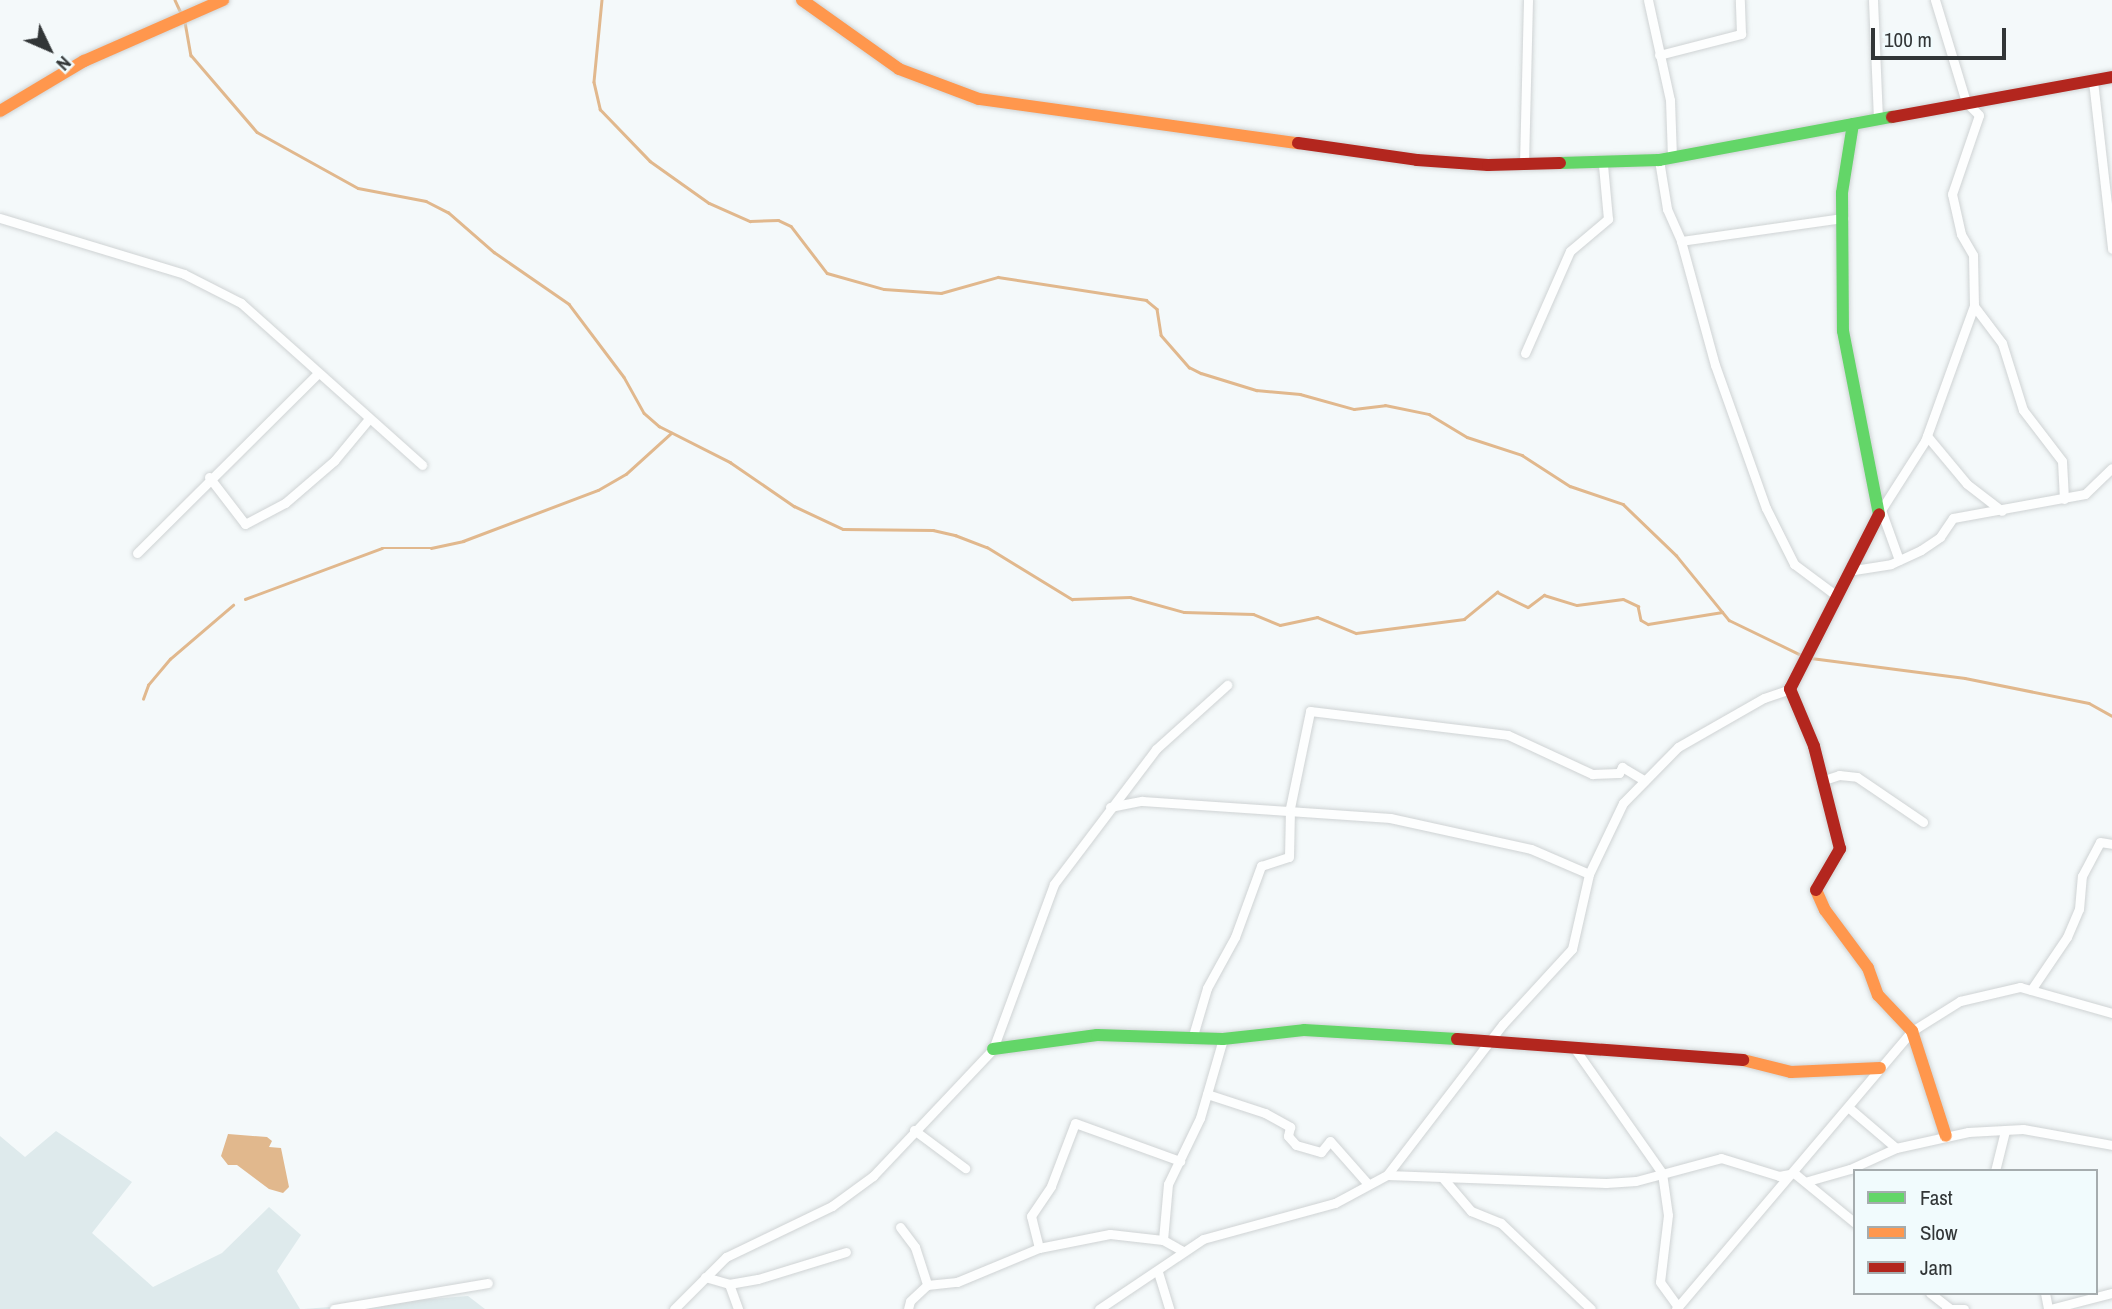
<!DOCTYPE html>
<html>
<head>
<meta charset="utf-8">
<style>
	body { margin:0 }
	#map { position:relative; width:2112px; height:1309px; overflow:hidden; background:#f4f9fa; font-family:"Archivo Narrow",sans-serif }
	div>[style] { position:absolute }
	.built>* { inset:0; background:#deeaec }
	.water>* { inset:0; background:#e1b88d }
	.stream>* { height:2.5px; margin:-1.25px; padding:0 1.25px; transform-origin:1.25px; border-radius:1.25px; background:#e1b88d }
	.roads { filter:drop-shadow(0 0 2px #cfd3d4) drop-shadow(0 0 2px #cfd3d4) }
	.street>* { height:9px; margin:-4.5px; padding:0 4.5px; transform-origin:4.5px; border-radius:4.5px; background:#fdfefe }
	.fast>* { height:12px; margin:-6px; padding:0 6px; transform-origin:6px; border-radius:6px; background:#63d668 }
	.slow>* { height:12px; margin:-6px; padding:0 6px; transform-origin:6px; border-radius:6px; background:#ff974d }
	.jam>* { height:12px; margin:-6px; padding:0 6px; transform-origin:6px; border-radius:6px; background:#b3261e }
	span { translate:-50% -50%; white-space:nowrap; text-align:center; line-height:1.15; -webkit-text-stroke:7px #f1fbfd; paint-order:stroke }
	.legend { position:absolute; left:1853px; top:1169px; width:245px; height:126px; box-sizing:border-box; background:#f1fbfd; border:2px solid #a5acae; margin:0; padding:9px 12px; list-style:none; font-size:21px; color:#323637 }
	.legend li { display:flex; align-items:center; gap:14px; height:35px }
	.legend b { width:35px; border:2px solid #a5acae }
	.north { position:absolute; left:14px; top:14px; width:70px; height:70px; -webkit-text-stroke:5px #f1fbfd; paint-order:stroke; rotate:134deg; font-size:19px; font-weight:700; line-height:28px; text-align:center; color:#323637 }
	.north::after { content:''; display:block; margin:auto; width:24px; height:32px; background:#323637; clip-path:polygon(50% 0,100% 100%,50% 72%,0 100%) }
	.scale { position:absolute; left:1871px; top:28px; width:135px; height:32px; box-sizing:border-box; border:4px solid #323637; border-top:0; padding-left:9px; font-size:21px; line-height:24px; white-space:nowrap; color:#323637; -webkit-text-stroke:5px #f1fbfd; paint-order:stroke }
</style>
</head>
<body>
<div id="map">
	<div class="built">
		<div style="clip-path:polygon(56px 1131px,132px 1182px,92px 1233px,153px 1287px,222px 1253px,269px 1207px,301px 1235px,277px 1271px,300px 1309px,0 1309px,0 1136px,25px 1157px)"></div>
		<div style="clip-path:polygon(468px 1296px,485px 1309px,304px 1309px)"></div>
	</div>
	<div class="water">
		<div style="clip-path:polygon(228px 1134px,267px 1137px,272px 1141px,269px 1147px,281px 1148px,289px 1187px,283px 1193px,269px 1189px,237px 1165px,228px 1165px,221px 1156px)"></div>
	</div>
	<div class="stream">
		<div style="left:175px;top:0;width:14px;rotate:65deg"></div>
		<div style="left:602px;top:0;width:82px;rotate:95.6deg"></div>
		<div style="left:594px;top:82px;width:28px;rotate:77deg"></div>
		<div style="left:600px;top:109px;width:72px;rotate:46.1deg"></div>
		<div style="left:650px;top:161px;width:72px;rotate:35.4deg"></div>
		<div style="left:709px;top:203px;width:45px;rotate:23.7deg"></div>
		<div style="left:750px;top:221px;width:28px;rotate:-2deg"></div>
		<div style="left:778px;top:220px;width:14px;rotate:25deg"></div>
		<div style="left:791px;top:226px;width:59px;rotate:52.5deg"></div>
		<div style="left:827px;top:273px;width:59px;rotate:15.7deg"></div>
		<div style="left:884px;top:289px;width:57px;rotate:4deg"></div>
		<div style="left:941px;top:293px;width:59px;rotate:-15.7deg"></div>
		<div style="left:998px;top:277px;width:150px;rotate:8.8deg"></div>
		<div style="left:1146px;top:300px;width:14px;rotate:39deg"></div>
		<div style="left:1157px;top:309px;width:26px;rotate:81deg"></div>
		<div style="left:1161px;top:335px;width:43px;rotate:48.8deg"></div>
		<div style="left:1189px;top:367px;width:13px;rotate:27deg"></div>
		<div style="left:1201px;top:373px;width:58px;rotate:17.2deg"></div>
		<div style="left:1256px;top:390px;width:44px;rotate:5.2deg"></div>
		<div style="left:1300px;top:394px;width:56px;rotate:15.5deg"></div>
		<div style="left:1354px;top:409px;width:31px;rotate:-7deg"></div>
		<div style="left:1385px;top:405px;width:45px;rotate:11.6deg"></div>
		<div style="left:1429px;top:414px;width:44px;rotate:31.2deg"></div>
		<div style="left:1467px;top:437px;width:58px;rotate:18.1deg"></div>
		<div style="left:1522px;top:455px;width:57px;rotate:32.9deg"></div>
		<div style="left:1570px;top:486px;width:56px;rotate:18.8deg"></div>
		<div style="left:1623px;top:504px;width:74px;rotate:43.9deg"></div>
		<div style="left:1676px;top:555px;width:84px;rotate:50.8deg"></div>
		<div style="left:1729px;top:620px;width:80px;rotate:25.9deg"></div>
		<div style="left:185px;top:22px;width:34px;rotate:80deg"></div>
		<div style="left:191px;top:55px;width:101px;rotate:49.4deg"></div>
		<div style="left:257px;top:132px;width:115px;rotate:29deg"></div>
		<div style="left:358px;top:188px;width:69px;rotate:10.8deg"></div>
		<div style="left:426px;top:201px;width:25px;rotate:27deg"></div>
		<div style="left:448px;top:212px;width:61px;rotate:41deg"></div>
		<div style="left:494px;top:252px;width:91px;rotate:34.7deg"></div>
		<div style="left:569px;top:304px;width:91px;rotate:53deg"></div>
		<div style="left:624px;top:377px;width:41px;rotate:60.9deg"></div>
		<div style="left:644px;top:413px;width:20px;rotate:41deg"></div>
		<div style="left:659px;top:426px;width:80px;rotate:26.9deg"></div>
		<div style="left:730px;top:462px;width:78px;rotate:34.5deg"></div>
		<div style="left:794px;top:506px;width:54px;rotate:25.1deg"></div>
		<div style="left:843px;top:529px;width:90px;rotate:0.6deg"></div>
		<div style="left:933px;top:530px;width:23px;rotate:13deg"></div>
		<div style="left:955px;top:535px;width:34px;rotate:21deg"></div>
		<div style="left:987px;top:547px;width:100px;rotate:31.5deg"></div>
		<div style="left:1072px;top:599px;width:58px;rotate:-2deg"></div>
		<div style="left:1130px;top:597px;width:56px;rotate:15.5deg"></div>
		<div style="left:1184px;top:612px;width:69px;rotate:1.7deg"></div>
		<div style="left:1253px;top:614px;width:29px;rotate:22deg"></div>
		<div style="left:1280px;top:625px;width:38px;rotate:-12deg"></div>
		<div style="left:1317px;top:617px;width:42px;rotate:22.3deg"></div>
		<div style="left:1356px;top:633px;width:109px;rotate:-7.4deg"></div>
		<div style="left:1464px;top:619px;width:43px;rotate:-39.3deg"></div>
		<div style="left:1497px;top:592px;width:34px;rotate:26deg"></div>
		<div style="left:1528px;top:607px;width:20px;rotate:-37deg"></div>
		<div style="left:1544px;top:595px;width:34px;rotate:17deg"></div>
		<div style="left:1577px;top:605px;width:46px;rotate:-7.4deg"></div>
		<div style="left:1623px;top:599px;width:17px;rotate:25deg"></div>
		<div style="left:1638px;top:606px;width:14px;rotate:78deg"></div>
		<div style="left:1641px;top:620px;width:8px;rotate:30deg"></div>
		<div style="left:1648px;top:624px;width:75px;rotate:-9.2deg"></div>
		<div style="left:245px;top:599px;width:146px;rotate:-20.4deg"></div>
		<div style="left:382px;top:548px;width:49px"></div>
		<div style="left:431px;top:548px;width:33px;rotate:-12deg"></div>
		<div style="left:463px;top:541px;width:144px;rotate:-20.7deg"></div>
		<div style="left:598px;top:490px;width:32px;rotate:-30deg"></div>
		<div style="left:626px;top:474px;width:61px;rotate:-42.3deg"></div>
		<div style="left:1811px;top:658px;width:155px;rotate:7.4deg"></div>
		<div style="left:1965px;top:678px;width:126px;rotate:11.4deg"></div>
		<div style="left:2089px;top:703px;width:26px;rotate:29deg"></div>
		<div style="left:143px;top:699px;width:15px;rotate:-70deg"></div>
		<div style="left:148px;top:685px;width:34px;rotate:-50deg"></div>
		<div style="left:170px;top:659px;width:83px;rotate:-40.6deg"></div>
	</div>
	<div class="roads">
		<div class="street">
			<div style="left:1648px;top:0;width:102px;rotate:77.6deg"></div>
			<div style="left:1670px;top:100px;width:57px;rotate:88deg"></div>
			<div style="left:1873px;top:0;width:119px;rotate:87.6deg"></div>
			<div style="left:1659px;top:55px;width:85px;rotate:-14.4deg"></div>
			<div style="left:1741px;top:34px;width:34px;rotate:-92deg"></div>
			<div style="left:2093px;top:81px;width:169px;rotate:83.5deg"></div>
			<div style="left:1659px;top:160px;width:50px;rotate:80.7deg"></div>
			<div style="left:1667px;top:209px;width:35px;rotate:66deg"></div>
			<div style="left:1681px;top:241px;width:129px;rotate:74.7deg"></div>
			<div style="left:1715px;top:365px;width:152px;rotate:70.4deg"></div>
			<div style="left:1766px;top:508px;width:63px;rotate:63.4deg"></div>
			<div style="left:1794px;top:564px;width:54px;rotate:36.7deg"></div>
			<div style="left:1524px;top:164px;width:164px;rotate:-88.6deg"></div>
			<div style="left:0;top:218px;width:192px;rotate:16.9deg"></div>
			<div style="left:184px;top:274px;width:64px;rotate:27deg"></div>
			<div style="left:241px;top:303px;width:243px;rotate:41.8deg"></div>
			<div style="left:1681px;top:241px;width:164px;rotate:-8.1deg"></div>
			<div style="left:1974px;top:306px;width:46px;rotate:52.9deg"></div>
			<div style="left:2002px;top:343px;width:70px;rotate:72.6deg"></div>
			<div style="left:2023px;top:410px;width:64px;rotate:52.6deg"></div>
			<div style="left:2062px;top:461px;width:38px;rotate:87deg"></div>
			<div style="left:1525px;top:353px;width:111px;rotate:-66.2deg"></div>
			<div style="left:1570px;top:251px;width:50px;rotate:-40.1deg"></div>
			<div style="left:1608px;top:219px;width:54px;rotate:-95.3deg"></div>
			<div style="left:1927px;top:436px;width:62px;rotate:50.2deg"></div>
			<div style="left:1967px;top:484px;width:44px;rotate:37.6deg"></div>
			<div style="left:209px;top:477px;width:59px;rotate:52.5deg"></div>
			<div style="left:245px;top:524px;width:45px;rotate:-27.7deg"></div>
			<div style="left:285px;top:503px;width:65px;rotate:-40.6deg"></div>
			<div style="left:334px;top:461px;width:53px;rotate:-50.3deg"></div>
			<div style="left:137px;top:553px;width:254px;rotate:-44.8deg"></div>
			<div style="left:1899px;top:560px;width:53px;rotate:-109.8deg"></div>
			<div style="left:1881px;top:510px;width:82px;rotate:-57.5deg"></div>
			<div style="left:1925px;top:441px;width:144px;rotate:-70.1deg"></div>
			<div style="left:1974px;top:306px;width:51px;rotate:-91.1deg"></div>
			<div style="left:1973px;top:255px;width:24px;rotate:-120deg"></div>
			<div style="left:1961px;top:234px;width:41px;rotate:-102.7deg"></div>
			<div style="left:1952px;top:194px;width:83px;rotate:-71.1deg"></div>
			<div style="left:1979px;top:115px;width:18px;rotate:-135deg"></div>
			<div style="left:1966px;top:102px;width:107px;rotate:-106.9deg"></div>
			<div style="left:1854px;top:570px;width:37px;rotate:-9deg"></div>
			<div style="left:1891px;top:564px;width:33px;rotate:-25deg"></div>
			<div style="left:1921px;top:550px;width:23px;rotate:-34deg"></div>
			<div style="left:1940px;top:537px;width:23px;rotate:-56deg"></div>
			<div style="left:1953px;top:518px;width:134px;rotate:-10.3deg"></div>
			<div style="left:2085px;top:494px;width:37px;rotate:-44deg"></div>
			<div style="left:1824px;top:780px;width:16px;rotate:-18deg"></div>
			<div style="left:1839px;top:775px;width:18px;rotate:6deg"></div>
			<div style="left:1857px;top:777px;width:80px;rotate:34.3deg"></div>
			<div style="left:1110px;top:807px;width:33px;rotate:-11deg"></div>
			<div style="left:1142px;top:801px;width:249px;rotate:3.9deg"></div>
			<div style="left:1390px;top:818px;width:144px;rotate:12.4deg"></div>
			<div style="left:1531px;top:849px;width:63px;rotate:23.3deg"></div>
			<div style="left:2031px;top:990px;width:64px;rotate:-55.8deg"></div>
			<div style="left:2067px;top:937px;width:30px;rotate:-67deg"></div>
			<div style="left:2079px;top:909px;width:33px;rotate:-85deg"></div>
			<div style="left:2082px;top:876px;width:38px;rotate:-62deg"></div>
			<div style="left:2100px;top:842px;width:12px;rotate:9deg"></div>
			<div style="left:1192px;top:1039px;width:53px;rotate:-73.6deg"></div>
			<div style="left:1207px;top:988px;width:58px;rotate:-61.2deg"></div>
			<div style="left:1235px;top:937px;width:76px;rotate:-69.9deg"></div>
			<div style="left:1261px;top:866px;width:29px;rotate:-18deg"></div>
			<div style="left:1289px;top:857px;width:49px;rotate:-88.8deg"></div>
			<div style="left:1290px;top:808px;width:99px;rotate:-78.3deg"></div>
			<div style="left:1310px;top:711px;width:199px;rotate:6.9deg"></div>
			<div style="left:1508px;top:735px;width:93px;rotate:24.9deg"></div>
			<div style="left:1592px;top:774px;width:27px;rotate:-2deg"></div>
			<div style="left:1619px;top:773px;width:7px;rotate:-63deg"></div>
			<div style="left:1622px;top:767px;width:26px;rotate:31deg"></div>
			<div style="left:1575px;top:1049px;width:151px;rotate:54.9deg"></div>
			<div style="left:1662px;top:1173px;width:42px;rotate:81.9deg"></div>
			<div style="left:1668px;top:1215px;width:67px;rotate:96.8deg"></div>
			<div style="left:1660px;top:1282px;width:31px;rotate:54deg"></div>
			<div style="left:1207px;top:1094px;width:61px;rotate:18.1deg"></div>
			<div style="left:1265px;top:1113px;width:29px;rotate:29deg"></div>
			<div style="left:1290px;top:1127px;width:9px;rotate:103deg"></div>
			<div style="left:1288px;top:1136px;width:12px;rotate:48deg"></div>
			<div style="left:1296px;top:1145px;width:26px;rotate:16deg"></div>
			<div style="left:1321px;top:1152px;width:14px;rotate:-51deg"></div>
			<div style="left:1330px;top:1141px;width:57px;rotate:48.5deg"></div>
			<div style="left:1848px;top:1107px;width:63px;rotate:40.5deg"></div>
			<div style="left:914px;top:1130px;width:64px;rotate:36.7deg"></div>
			<div style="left:1995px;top:1171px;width:41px;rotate:-76deg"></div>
			<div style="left:1387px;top:1175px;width:190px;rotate:-52.5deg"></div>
			<div style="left:1503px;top:1024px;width:102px;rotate:-47.4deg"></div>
			<div style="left:1572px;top:949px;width:77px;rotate:-77.2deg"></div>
			<div style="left:1589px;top:874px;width:79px;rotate:-64.4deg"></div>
			<div style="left:1623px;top:803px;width:78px;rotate:-45.5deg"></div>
			<div style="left:1678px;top:747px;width:99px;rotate:-29.7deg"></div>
			<div style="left:1764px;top:698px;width:28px;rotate:-19deg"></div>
			<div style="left:1442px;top:1177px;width:45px;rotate:49.5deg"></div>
			<div style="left:1471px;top:1211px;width:32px;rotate:22deg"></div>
			<div style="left:1501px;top:1223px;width:124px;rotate:43.7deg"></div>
			<div style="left:1808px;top:1181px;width:44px;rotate:-15.9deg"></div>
			<div style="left:1850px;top:1169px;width:51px;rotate:-24.5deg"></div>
			<div style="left:1896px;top:1148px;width:74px;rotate:-12.5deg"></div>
			<div style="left:1968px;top:1132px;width:55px;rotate:-3.1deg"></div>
			<div style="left:2023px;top:1129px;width:90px;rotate:10.2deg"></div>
			<div style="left:900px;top:1227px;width:25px;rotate:53deg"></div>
			<div style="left:915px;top:1247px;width:40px;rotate:72deg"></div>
			<div style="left:1163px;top:1240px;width:56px;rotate:-84.9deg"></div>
			<div style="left:1168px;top:1184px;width:73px;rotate:-64.1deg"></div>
			<div style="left:1200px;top:1118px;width:82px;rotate:-73.8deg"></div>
			<div style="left:1039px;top:1248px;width:33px;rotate:-104deg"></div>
			<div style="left:1031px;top:1216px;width:36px;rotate:-56deg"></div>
			<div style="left:1051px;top:1186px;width:67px;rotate:-69.1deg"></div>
			<div style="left:1075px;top:1123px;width:112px;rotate:19.9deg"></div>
			<div style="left:1158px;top:1272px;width:39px;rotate:73deg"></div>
			<div style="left:705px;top:1277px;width:25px;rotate:16deg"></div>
			<div style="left:729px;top:1284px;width:29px;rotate:-10deg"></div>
			<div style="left:758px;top:1279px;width:92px;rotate:-17.1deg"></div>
			<div style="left:729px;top:1284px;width:27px;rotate:70deg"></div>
			<div style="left:1930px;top:1293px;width:24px;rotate:38deg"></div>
			<div style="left:2045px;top:1293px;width:16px;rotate:79deg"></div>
			<div style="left:334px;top:1309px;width:156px;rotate:-9.6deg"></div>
			<div style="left:674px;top:1309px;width:74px;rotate:-45deg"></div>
			<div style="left:726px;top:1257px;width:118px;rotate:-25.7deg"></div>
			<div style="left:832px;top:1206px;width:51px;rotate:-36.2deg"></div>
			<div style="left:873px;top:1176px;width:175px;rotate:-46.6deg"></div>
			<div style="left:993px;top:1049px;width:176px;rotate:-69.7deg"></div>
			<div style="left:1054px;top:884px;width:169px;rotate:-52.9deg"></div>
			<div style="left:1156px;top:749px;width:96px;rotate:-42deg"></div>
			<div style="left:908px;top:1309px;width:8px;rotate:-76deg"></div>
			<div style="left:910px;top:1301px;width:23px;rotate:-43deg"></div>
			<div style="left:927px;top:1285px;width:30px;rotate:-6deg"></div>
			<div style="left:957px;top:1282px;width:89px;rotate:-22.5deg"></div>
			<div style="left:1039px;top:1248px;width:72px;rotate:-11.2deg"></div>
			<div style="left:1110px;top:1234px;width:53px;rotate:6.5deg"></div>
			<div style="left:1163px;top:1240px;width:23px;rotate:29deg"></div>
			<div style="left:1099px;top:1309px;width:125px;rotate:-33.9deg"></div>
			<div style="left:1203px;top:1239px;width:137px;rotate:-15.3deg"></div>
			<div style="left:1335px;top:1203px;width:59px;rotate:-28.3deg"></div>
			<div style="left:1387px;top:1175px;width:219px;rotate:2.1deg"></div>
			<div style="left:1606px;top:1183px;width:30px;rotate:-4deg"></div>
			<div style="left:1636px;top:1181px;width:88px;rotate:-15.1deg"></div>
			<div style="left:1721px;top:1158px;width:61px;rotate:17.2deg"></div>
			<div style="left:1779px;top:1176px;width:15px;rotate:-11deg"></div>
			<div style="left:1794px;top:1173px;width:79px;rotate:39.3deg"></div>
			<div style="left:1676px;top:1309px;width:365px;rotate:-49.7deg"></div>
			<div style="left:1912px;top:1031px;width:57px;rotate:-32deg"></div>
			<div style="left:1960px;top:1001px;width:62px;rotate:-13.1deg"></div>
			<div style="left:2020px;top:987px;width:96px;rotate:15.8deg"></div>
			<div style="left:1946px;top:1309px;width:18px"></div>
			<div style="left:2050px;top:1309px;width:64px;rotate:-14.5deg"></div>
		</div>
		<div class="fast">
			<div style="left:1853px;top:124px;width:70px;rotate:99.1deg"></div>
			<div style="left:1842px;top:193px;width:138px;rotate:89.6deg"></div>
			<div style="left:1843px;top:331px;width:187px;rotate:78.9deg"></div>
			<div style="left:1560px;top:163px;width:99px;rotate:-1.7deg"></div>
			<div style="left:1659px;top:160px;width:237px;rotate:-10.5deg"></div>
			<div style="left:993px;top:1049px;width:105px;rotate:-7.7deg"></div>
			<div style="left:1097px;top:1035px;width:126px;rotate:1.8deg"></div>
			<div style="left:1223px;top:1039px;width:81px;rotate:-6.3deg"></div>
			<div style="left:1304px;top:1030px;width:153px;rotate:3.4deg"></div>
		</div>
		<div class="slow">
			<div style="left:802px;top:0;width:119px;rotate:35.4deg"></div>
			<div style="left:899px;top:69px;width:85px;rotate:20.6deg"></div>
			<div style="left:979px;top:99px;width:322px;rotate:7.9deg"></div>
			<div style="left:0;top:111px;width:98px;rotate:-30.8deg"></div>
			<div style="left:84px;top:61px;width:152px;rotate:-23.7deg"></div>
			<div style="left:1816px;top:890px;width:22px;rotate:66deg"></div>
			<div style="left:1825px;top:910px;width:72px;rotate:53.4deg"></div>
			<div style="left:1868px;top:968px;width:29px;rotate:70deg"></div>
			<div style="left:1878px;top:995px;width:50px;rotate:46.6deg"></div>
			<div style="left:1912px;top:1031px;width:110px;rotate:72.1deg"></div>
			<div style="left:1743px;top:1060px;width:49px;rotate:14deg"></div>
			<div style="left:1791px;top:1072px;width:89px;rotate:-2.6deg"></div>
		</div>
		<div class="jam">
			<div style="left:1892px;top:117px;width:224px;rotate:-10.3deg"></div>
			<div style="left:1298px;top:143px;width:120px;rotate:8.1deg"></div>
			<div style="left:1417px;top:160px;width:71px;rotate:4deg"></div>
			<div style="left:1488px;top:165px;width:72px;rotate:-1.6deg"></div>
			<div style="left:1816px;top:890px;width:48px;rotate:-59.7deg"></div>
			<div style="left:1840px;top:849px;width:106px;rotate:-104.2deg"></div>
			<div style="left:1814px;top:746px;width:62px;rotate:-112.8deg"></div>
			<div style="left:1790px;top:689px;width:196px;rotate:-63deg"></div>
			<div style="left:1457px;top:1039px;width:287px;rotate:4.2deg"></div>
		</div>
	</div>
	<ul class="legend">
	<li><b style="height:9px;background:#63d668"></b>Fast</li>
	<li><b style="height:9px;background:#ff974d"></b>Slow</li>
	<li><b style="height:9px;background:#b3261e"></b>Jam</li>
	</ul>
	<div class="north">N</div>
	<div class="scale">100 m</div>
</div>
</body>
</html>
